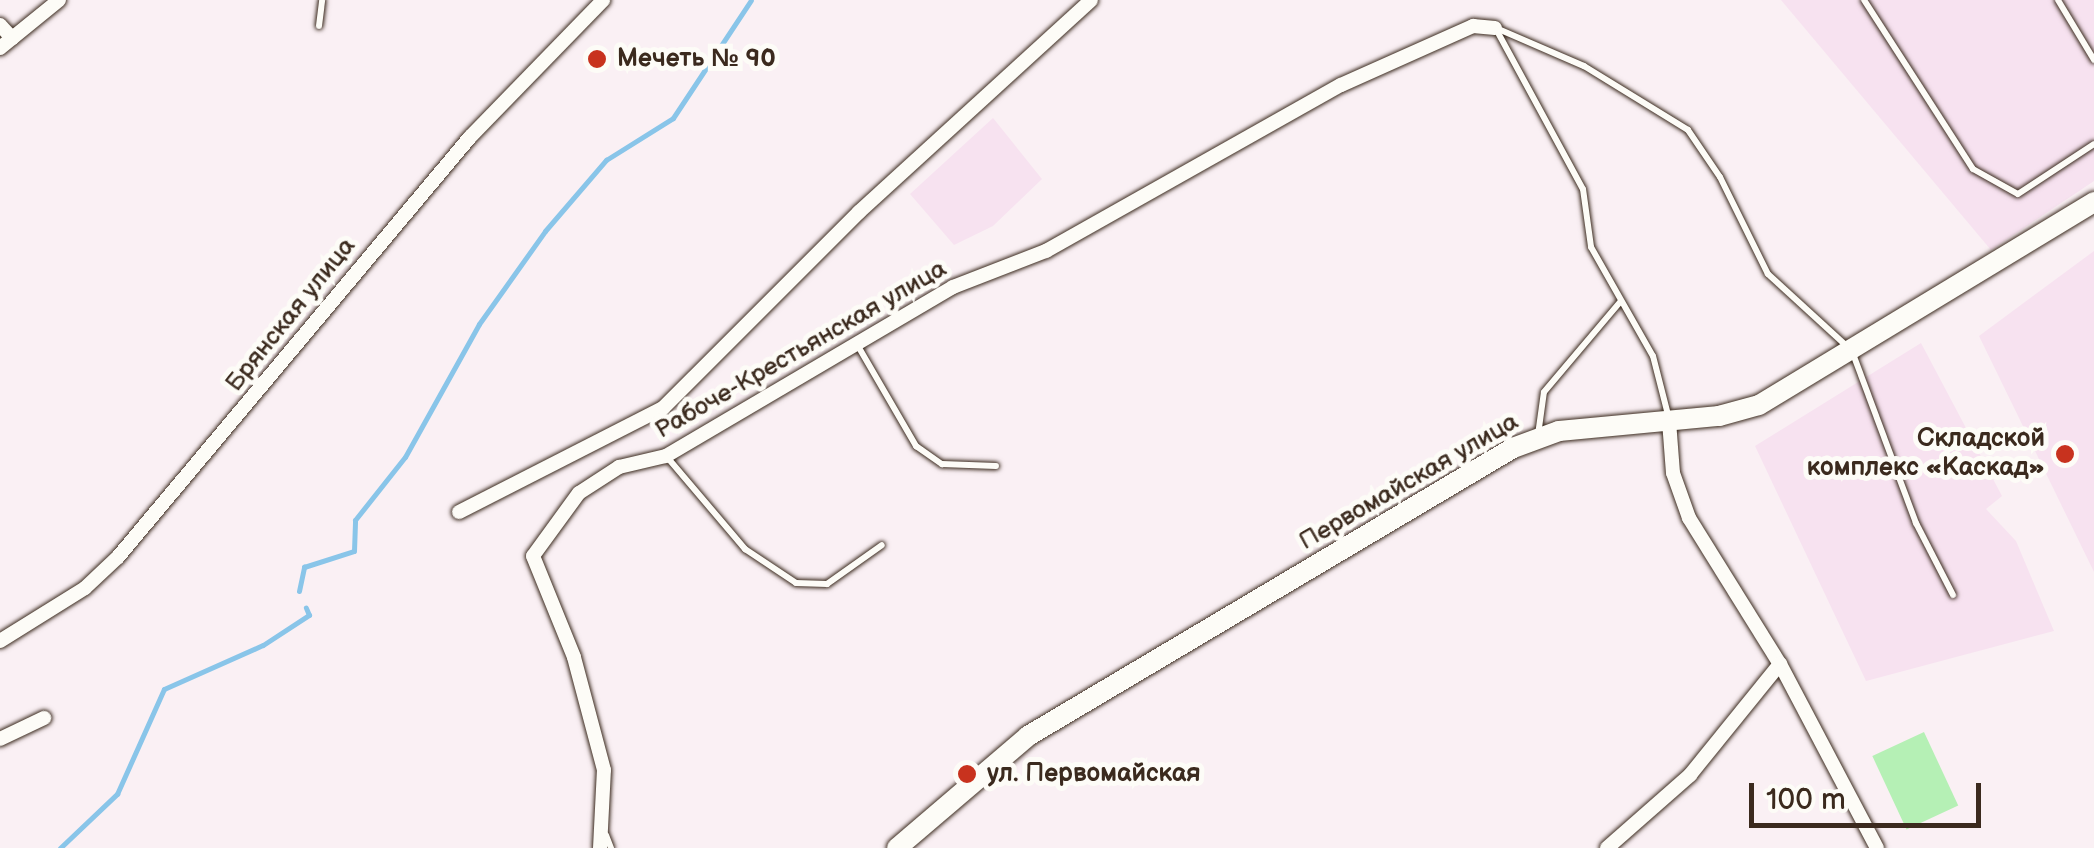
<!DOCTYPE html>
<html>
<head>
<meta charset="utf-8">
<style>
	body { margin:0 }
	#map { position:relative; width:2094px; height:848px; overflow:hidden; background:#faf0f4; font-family:"Balsamiq Sans",sans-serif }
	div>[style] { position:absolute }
	.built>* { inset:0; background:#f7e2f0 }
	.green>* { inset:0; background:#b5f0b5; transform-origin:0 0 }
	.stream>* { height:5px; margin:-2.5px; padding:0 2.5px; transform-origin:2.5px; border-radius:2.5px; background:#89c5e9 }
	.roads { filter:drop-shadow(0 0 2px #3b2a1e) drop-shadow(0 0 2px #3b2a1e) }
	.lane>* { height:6px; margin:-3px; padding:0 3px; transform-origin:3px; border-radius:3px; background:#fdfcf7 }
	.street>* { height:14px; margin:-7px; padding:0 7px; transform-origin:7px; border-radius:7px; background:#fdfcf7 }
	.secondary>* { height:20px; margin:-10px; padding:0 10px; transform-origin:10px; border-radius:10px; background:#fdfcf7 }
	.dots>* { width:28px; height:28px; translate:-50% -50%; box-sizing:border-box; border:5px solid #fdfcf7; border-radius:50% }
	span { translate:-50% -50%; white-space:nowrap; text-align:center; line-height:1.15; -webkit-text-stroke:10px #fdfcf7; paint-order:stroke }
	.poi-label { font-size:25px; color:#3b2a1e; font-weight:700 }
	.left { translate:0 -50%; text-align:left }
	.right { translate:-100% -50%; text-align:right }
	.street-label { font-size:25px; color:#3b2a1e }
	.scale { position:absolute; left:1749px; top:783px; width:232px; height:45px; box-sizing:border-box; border:5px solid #3b2a1e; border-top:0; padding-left:12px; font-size:30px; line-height:35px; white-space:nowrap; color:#3b2a1e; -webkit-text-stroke:8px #fdfcf7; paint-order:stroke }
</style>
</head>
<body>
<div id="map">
	<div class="built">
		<div style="clip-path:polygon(1781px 0,2094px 0,2094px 181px,1991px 250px)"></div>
		<div style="clip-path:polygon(993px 118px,1042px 179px,993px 226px,954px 245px,910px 194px)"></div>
		<div style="clip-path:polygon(2094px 251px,2094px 572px,1979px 336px)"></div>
		<div style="clip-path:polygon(1921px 343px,2002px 496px,1986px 509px,2016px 541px,2054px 631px,1866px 681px,1755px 446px)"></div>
	</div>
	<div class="green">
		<div style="left:1924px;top:732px;width:81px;height:57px;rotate:65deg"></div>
	</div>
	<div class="stream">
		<div style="left:299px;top:591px;width:25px;rotate:-78deg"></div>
		<div style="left:304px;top:567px;width:52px;rotate:-17.7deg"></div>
		<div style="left:354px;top:551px;width:31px;rotate:-88deg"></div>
		<div style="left:355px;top:520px;width:80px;rotate:-51.6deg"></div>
		<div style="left:405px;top:457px;width:152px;rotate:-60.9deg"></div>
		<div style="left:479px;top:324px;width:114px;rotate:-54.6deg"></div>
		<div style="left:545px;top:231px;width:94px;rotate:-49.3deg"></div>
		<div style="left:606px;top:160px;width:79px;rotate:-32.1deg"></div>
		<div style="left:673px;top:118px;width:141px;rotate:-56.5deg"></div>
		<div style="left:60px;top:848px;width:79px;rotate:-43.5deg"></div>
		<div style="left:117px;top:794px;width:115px;rotate:-65.9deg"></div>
		<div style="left:164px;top:689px;width:108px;rotate:-24deg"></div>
		<div style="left:263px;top:645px;width:55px;rotate:-33.1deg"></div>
		<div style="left:309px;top:615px;width:8px;rotate:-113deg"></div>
	</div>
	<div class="roads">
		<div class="lane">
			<div style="left:1864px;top:0;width:201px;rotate:57.2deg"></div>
			<div style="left:1973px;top:169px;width:51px;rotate:29.1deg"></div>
			<div style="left:2018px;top:194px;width:91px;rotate:-33.3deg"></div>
			<div style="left:2058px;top:0;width:70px;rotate:59deg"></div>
			<div style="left:319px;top:26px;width:26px;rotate:-83deg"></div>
			<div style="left:1496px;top:28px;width:96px;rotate:23.4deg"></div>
			<div style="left:1584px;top:66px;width:122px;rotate:31.6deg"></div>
			<div style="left:1688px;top:130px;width:57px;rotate:55.8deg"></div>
			<div style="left:1720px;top:177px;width:108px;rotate:63.7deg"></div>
			<div style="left:1768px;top:274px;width:114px;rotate:42.5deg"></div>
			<div style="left:1852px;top:351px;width:184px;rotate:69.6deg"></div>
			<div style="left:1916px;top:523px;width:81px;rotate:62.8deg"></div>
			<div style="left:1496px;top:29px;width:182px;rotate:61.5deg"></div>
			<div style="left:1583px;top:189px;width:59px;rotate:82.1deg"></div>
			<div style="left:1591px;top:247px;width:125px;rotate:60.4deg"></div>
			<div style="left:1653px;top:356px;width:61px;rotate:75.7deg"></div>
			<div style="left:858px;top:346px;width:116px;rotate:59.9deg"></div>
			<div style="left:916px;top:446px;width:32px;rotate:35deg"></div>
			<div style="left:942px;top:464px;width:54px;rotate:2.1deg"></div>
			<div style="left:1538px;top:435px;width:43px;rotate:-82.1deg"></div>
			<div style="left:1544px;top:392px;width:119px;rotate:-49.8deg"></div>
			<div style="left:667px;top:457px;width:121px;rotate:49.7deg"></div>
			<div style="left:745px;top:549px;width:61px;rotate:33.7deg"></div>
			<div style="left:796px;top:583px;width:31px;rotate:2deg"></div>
			<div style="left:827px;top:584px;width:67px;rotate:-35.3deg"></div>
			<div style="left:606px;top:835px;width:14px;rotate:69deg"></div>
		</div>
		<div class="street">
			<div style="left:0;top:25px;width:18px;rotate:47deg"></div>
			<div style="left:0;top:48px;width:76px;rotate:-39.1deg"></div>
			<div style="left:1669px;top:421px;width:52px;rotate:85.6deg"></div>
			<div style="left:1673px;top:473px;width:48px;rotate:70.4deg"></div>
			<div style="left:1689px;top:518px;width:172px;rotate:58.1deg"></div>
			<div style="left:1780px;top:664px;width:208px;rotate:62.2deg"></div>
			<div style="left:459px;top:512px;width:229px;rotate:-27deg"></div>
			<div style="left:663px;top:408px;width:277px;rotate:-45deg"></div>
			<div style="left:859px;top:212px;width:314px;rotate:-42.4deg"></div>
			<div style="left:0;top:641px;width:100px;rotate:-31.9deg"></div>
			<div style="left:85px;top:588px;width:45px;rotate:-43.2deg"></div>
			<div style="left:118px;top:557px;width:548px;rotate:-50.03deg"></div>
			<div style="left:470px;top:137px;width:191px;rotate:-45.8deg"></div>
			<div style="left:0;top:739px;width:49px;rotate:-25.5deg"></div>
			<div style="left:600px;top:848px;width:78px;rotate:-87.1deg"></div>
			<div style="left:604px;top:770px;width:117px;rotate:-104.9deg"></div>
			<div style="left:574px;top:657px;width:109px;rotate:-112.1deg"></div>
			<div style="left:533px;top:556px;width:78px;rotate:-53.9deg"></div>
			<div style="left:579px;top:493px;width:48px;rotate:-33deg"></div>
			<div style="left:619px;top:467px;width:48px;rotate:-13.2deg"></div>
			<div style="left:666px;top:456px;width:333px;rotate:-30.5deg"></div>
			<div style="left:953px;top:287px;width:100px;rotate:-21.2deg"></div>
			<div style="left:1046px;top:251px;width:338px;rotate:-29.4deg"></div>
			<div style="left:1341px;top:85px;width:145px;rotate:-24.1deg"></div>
			<div style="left:1473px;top:26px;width:22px;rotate:5deg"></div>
			<div style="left:1607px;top:848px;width:111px;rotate:-41.3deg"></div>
			<div style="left:1690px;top:775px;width:143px;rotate:-51deg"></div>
		</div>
		<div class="secondary">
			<div style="left:897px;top:848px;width:172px;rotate:-40.5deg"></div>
			<div style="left:1028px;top:736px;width:564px;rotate:-30.7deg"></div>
			<div style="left:1513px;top:448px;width:49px;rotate:-20.3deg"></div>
			<div style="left:1559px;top:431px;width:161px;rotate:-5.4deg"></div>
			<div style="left:1719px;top:416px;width:41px;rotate:-15.4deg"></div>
			<div style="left:1759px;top:405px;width:392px;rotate:-31.2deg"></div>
		</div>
	</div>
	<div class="dots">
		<div style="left:597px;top:59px;background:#c8321e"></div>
		<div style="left:2065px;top:454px;background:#c8321e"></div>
		<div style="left:967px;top:774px;background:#c8321e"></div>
	</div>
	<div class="poi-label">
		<span class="left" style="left:617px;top:59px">Мечеть № 90</span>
		<span class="right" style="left:2045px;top:454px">Складской<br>комплекс «Каскад»</span>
		<span class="left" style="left:987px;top:774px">ул. Первомайская</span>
	</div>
	<div class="street-label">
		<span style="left:291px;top:315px;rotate:-51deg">Брянская улица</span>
		<span style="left:801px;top:350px;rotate:-30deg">Рабоче-Крестьянская улица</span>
		<span style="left:1409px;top:482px;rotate:-30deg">Первомайская улица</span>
	</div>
	<div class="scale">100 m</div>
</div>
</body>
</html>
